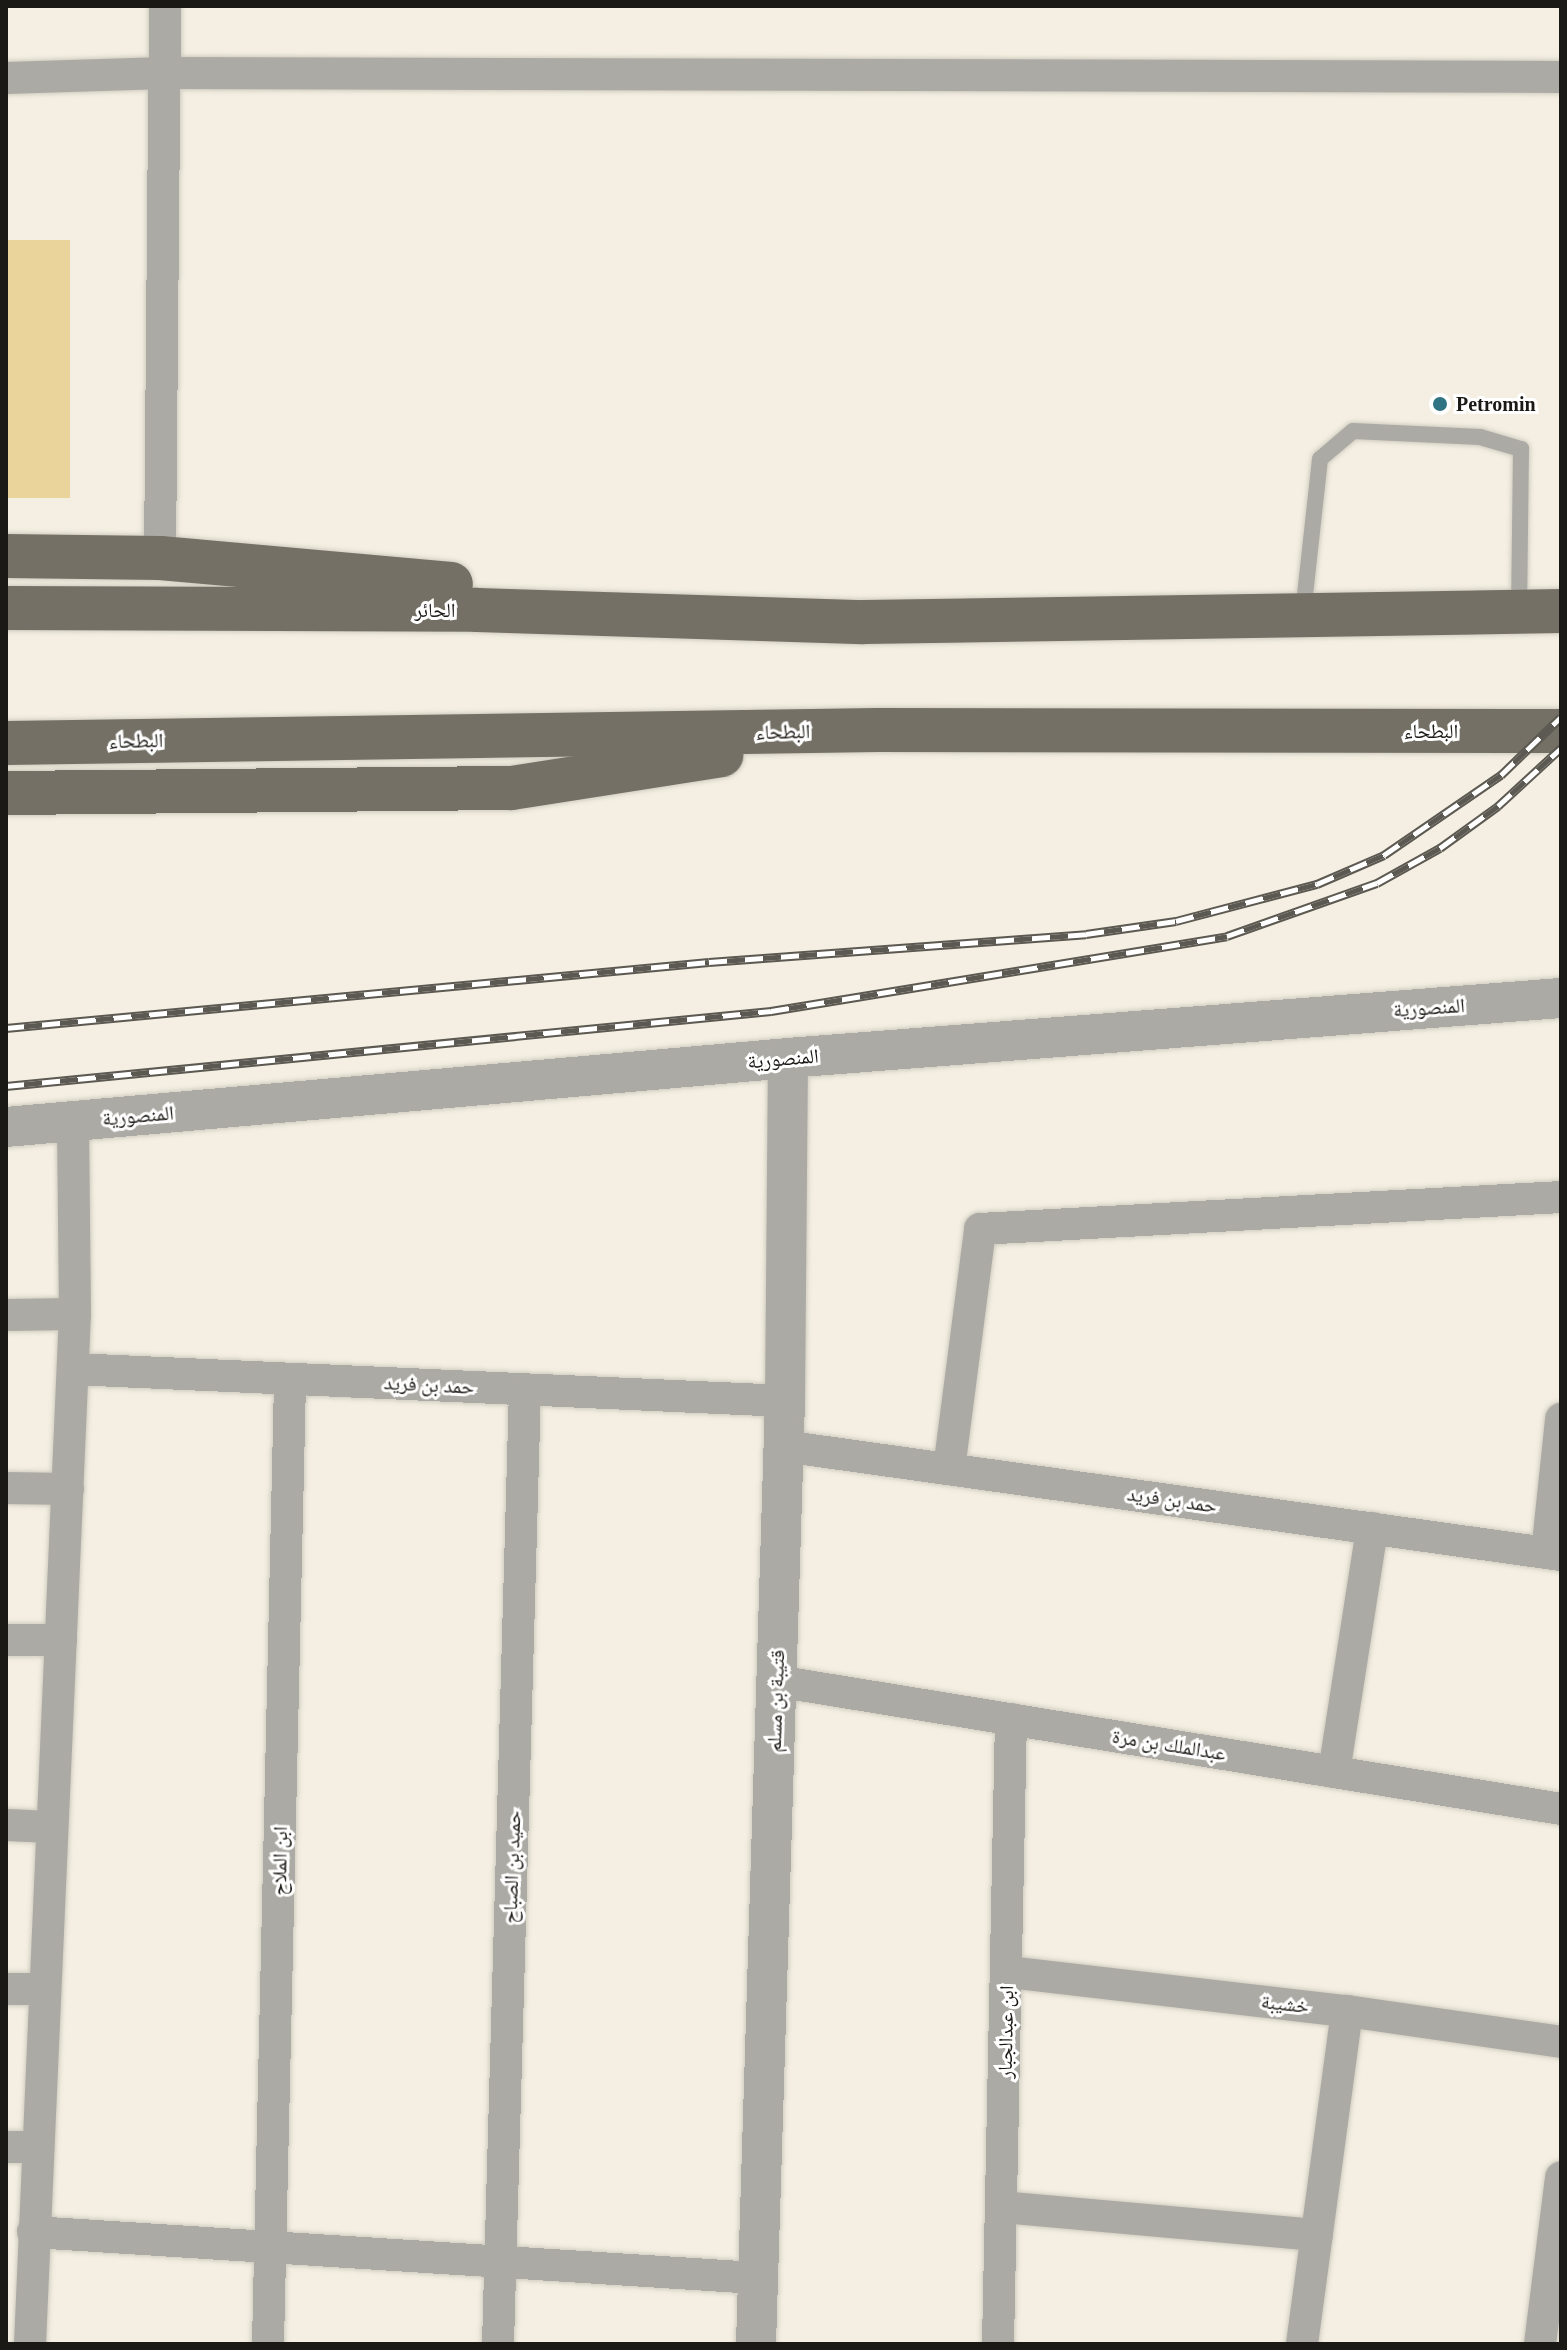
<!DOCTYPE html>
<html>
<head>
<meta charset="utf-8">
<style>
	body { margin:0 }
	#map { position:relative; width:1567px; height:2350px; overflow:hidden; background:#f4efe2; font-family:"Times New Roman","Noto Naskh Arabic",serif }
	div>[style] { position:absolute }
	.building>* { inset:0; background:#ead49b; transform-origin:0 0 }
	.roads { filter:drop-shadow(0 0 2px #d1cdc1) drop-shadow(0 0 2px #d1cdc1) }
	.service>* { height:16px; margin:-8px; padding:0 8px; transform-origin:8px; border-radius:8px; background:#acaaa4 }
	.minor>* { height:32px; margin:-16px; padding:0 16px; transform-origin:16px; border-radius:16px; background:#acaaa4 }
	.tertiary>* { height:40px; margin:-20px; padding:0 20px; transform-origin:20px; border-radius:20px; background:#acaaa4 }
	.primary>* { height:44px; margin:-22px; padding:0 22px; transform-origin:22px; border-radius:22px; background:#747066 }
	.rail>* { height:9px; margin-top:-4.5px; transform-origin:0; background:repeating-linear-gradient(90deg,#fff 0 18px,#5c5952 0 36px); box-sizing:border-box; border-block:2px solid #5c5952 }
	.dots>* { width:22px; height:22px; translate:-50% -50%; box-sizing:border-box; border:4px solid #fff; border-radius:50% }
	span { translate:-50% -50%; white-space:nowrap; text-align:center; line-height:1.15; -webkit-text-stroke:6px #fff; paint-order:stroke }
	.poi-label { font-size:20px; color:#1b1915; font-weight:700 }
	.left { translate:0 -50%; text-align:left }
	.street-label { font-size:20px; color:#1b1915 }
	.frame { position:absolute; inset:0; border:8px solid #1b1915; pointer-events:none }
</style>
</head>
<body>
<div id="map">
	<div class="building">
		<div style="left:6px;top:240px;width:64px;height:258px"></div>
	</div>
	<div class="roads">
		<div class="service">
			<div style="left:1303px;top:613px;width:155px;rotate:-83.7deg"></div>
			<div style="left:1320px;top:459px;width:43px;rotate:-40.3deg"></div>
			<div style="left:1353px;top:431px;width:127px;rotate:2.7deg"></div>
			<div style="left:1480px;top:437px;width:43px;rotate:16.3deg"></div>
			<div style="left:1521px;top:449px;width:161px;rotate:90.7deg"></div>
		</div>
		<div class="minor">
			<div style="left:6px;top:78px;width:159px;rotate:-1.8deg"></div>
			<div style="left:165px;top:73px;width:1396px;rotate:0.16deg"></div>
			<div style="left:160px;top:558px;width:552px;rotate:-89.48deg"></div>
			<div style="left:6px;top:1315px;width:69px;rotate:-0.8deg"></div>
			<div style="left:73px;top:1369px;width:713px;rotate:2.57deg"></div>
			<div style="left:783px;top:1446px;width:786px;rotate:7.98deg"></div>
			<div style="left:949px;top:1469px;width:242px;rotate:-82.6deg"></div>
			<div style="left:980px;top:1229px;width:582px;rotate:-3.15deg"></div>
			<div style="left:6px;top:1488px;width:62px;rotate:0.9deg"></div>
			<div style="left:1547px;top:1553px;width:135px;rotate:-84deg"></div>
			<div style="left:6px;top:1640px;width:55px"></div>
			<div style="left:776px;top:1681px;width:795px;rotate:9.26deg"></div>
			<div style="left:1334px;top:1772px;width:247px;rotate:-81.1deg"></div>
			<div style="left:6px;top:1825px;width:46px;rotate:2.5deg"></div>
			<div style="left:1008px;top:1972px;width:341px;rotate:6.6deg"></div>
			<div style="left:1347px;top:2011px;width:216px;rotate:8.2deg"></div>
			<div style="left:6px;top:1989px;width:38px"></div>
			<div style="left:6px;top:2147px;width:31px"></div>
			<div style="left:1002px;top:2207px;width:316px;rotate:5.1deg"></div>
			<div style="left:33px;top:2232px;width:725px;rotate:3.64deg"></div>
			<div style="left:30px;top:2344px;width:1031px;rotate:-87.5deg"></div>
			<div style="left:75px;top:1314px;width:193px;rotate:-90.6deg"></div>
			<div style="left:268px;top:2344px;width:965px;rotate:-88.69deg"></div>
			<div style="left:498px;top:2344px;width:954px;rotate:-88.38deg"></div>
			<div style="left:998px;top:2344px;width:625px;rotate:-88.81deg"></div>
			<div style="left:1302px;top:2344px;width:336px;rotate:-82.3deg"></div>
			<div style="left:1540px;top:2344px;width:168px;rotate:-82.8deg"></div>
		</div>
		<div class="tertiary">
			<div style="left:6px;top:1127px;width:785px;rotate:-5.04deg"></div>
			<div style="left:788px;top:1058px;width:775px;rotate:-4.44deg"></div>
			<div style="left:756px;top:2344px;width:943px;rotate:-88.24deg"></div>
			<div style="left:785px;top:1401px;width:343px;rotate:-89.5deg"></div>
		</div>
		<div class="primary">
			<div style="left:6px;top:556px;width:154px;rotate:0.7deg"></div>
			<div style="left:160px;top:558px;width:292px;rotate:5.1deg"></div>
			<div style="left:6px;top:608px;width:471px;rotate:0.2deg"></div>
			<div style="left:477px;top:610px;width:387px;rotate:1.8deg"></div>
			<div style="left:864px;top:622px;width:697px;rotate:-0.9deg"></div>
			<div style="left:6px;top:743px;width:872px;rotate:-0.85deg"></div>
			<div style="left:878px;top:730px;width:683px;rotate:0.08deg"></div>
			<div style="left:6px;top:793px;width:505px;rotate:-0.57deg"></div>
			<div style="left:511px;top:788px;width:213px;rotate:-8.9deg"></div>
		</div>
	</div>
	<div class="rail">
		<div style="left:6px;top:1028px;width:706px;rotate:-5.36deg"></div>
		<div style="left:709px;top:962px;width:378px;rotate:-4.2deg"></div>
		<div style="left:1086px;top:934px;width:91px;rotate:-8.2deg"></div>
		<div style="left:1176px;top:921px;width:146px;rotate:-14.7deg"></div>
		<div style="left:1317px;top:884px;width:73px;rotate:-23.4deg"></div>
		<div style="left:1384px;top:855px;width:142px;rotate:-34.4deg"></div>
		<div style="left:1501px;top:775px;width:83px;rotate:-44deg"></div>
		<div style="left:6px;top:1086px;width:769px;rotate:-5.6deg"></div>
		<div style="left:771px;top:1011px;width:462px;rotate:-9.3deg"></div>
		<div style="left:1227px;top:936px;width:159px;rotate:-19.5deg"></div>
		<div style="left:1377px;top:883px;width:72px;rotate:-29.1deg"></div>
		<div style="left:1440px;top:848px;width:72px;rotate:-35.9deg"></div>
		<div style="left:1498px;top:806px;width:86px;rotate:-42.6deg"></div>
	</div>
	<div class="dots">
		<div style="left:1440px;top:404px;background:#307484"></div>
	</div>
	<div class="poi-label">
		<span class="left" style="left:1456px;top:404px">Petromin</span>
	</div>
	<div class="street-label">
		<span style="left:435px;top:610px">الحائر</span>
		<span style="left:1431px;top:731px">البطحاء</span>
		<span style="left:783px;top:732px;rotate:-1deg">البطحاء</span>
		<span style="left:136px;top:741px;rotate:-1deg">البطحاء</span>
		<span style="left:1429px;top:1008px;rotate:-4deg">المنصورية</span>
		<span style="left:783px;top:1059px;rotate:-5deg">المنصورية</span>
		<span style="left:138px;top:1116px;rotate:-5deg">المنصورية</span>
		<span style="left:429px;top:1385px;rotate:3deg">حمد بن فريد</span>
		<span style="left:1172px;top:1500px;rotate:8deg">حمد بن فريد</span>
		<span style="left:776px;top:1701px;rotate:-88deg">قتيبة بن مسلم</span>
		<span style="left:1169px;top:1745px;rotate:9deg">عبدالملك بن مرة</span>
		<span style="left:280px;top:1861px;rotate:-89deg">ابن الملاح</span>
		<span style="left:512px;top:1867px;rotate:-88deg">حميد بن الصباح</span>
		<span style="left:1285px;top:2004px;rotate:6deg">خشيبة</span>
		<span style="left:1006px;top:2032px;rotate:-89deg">ابن عبدالجبار</span>
	</div>
	<div class="frame"></div>
</div>
</body>
</html>
